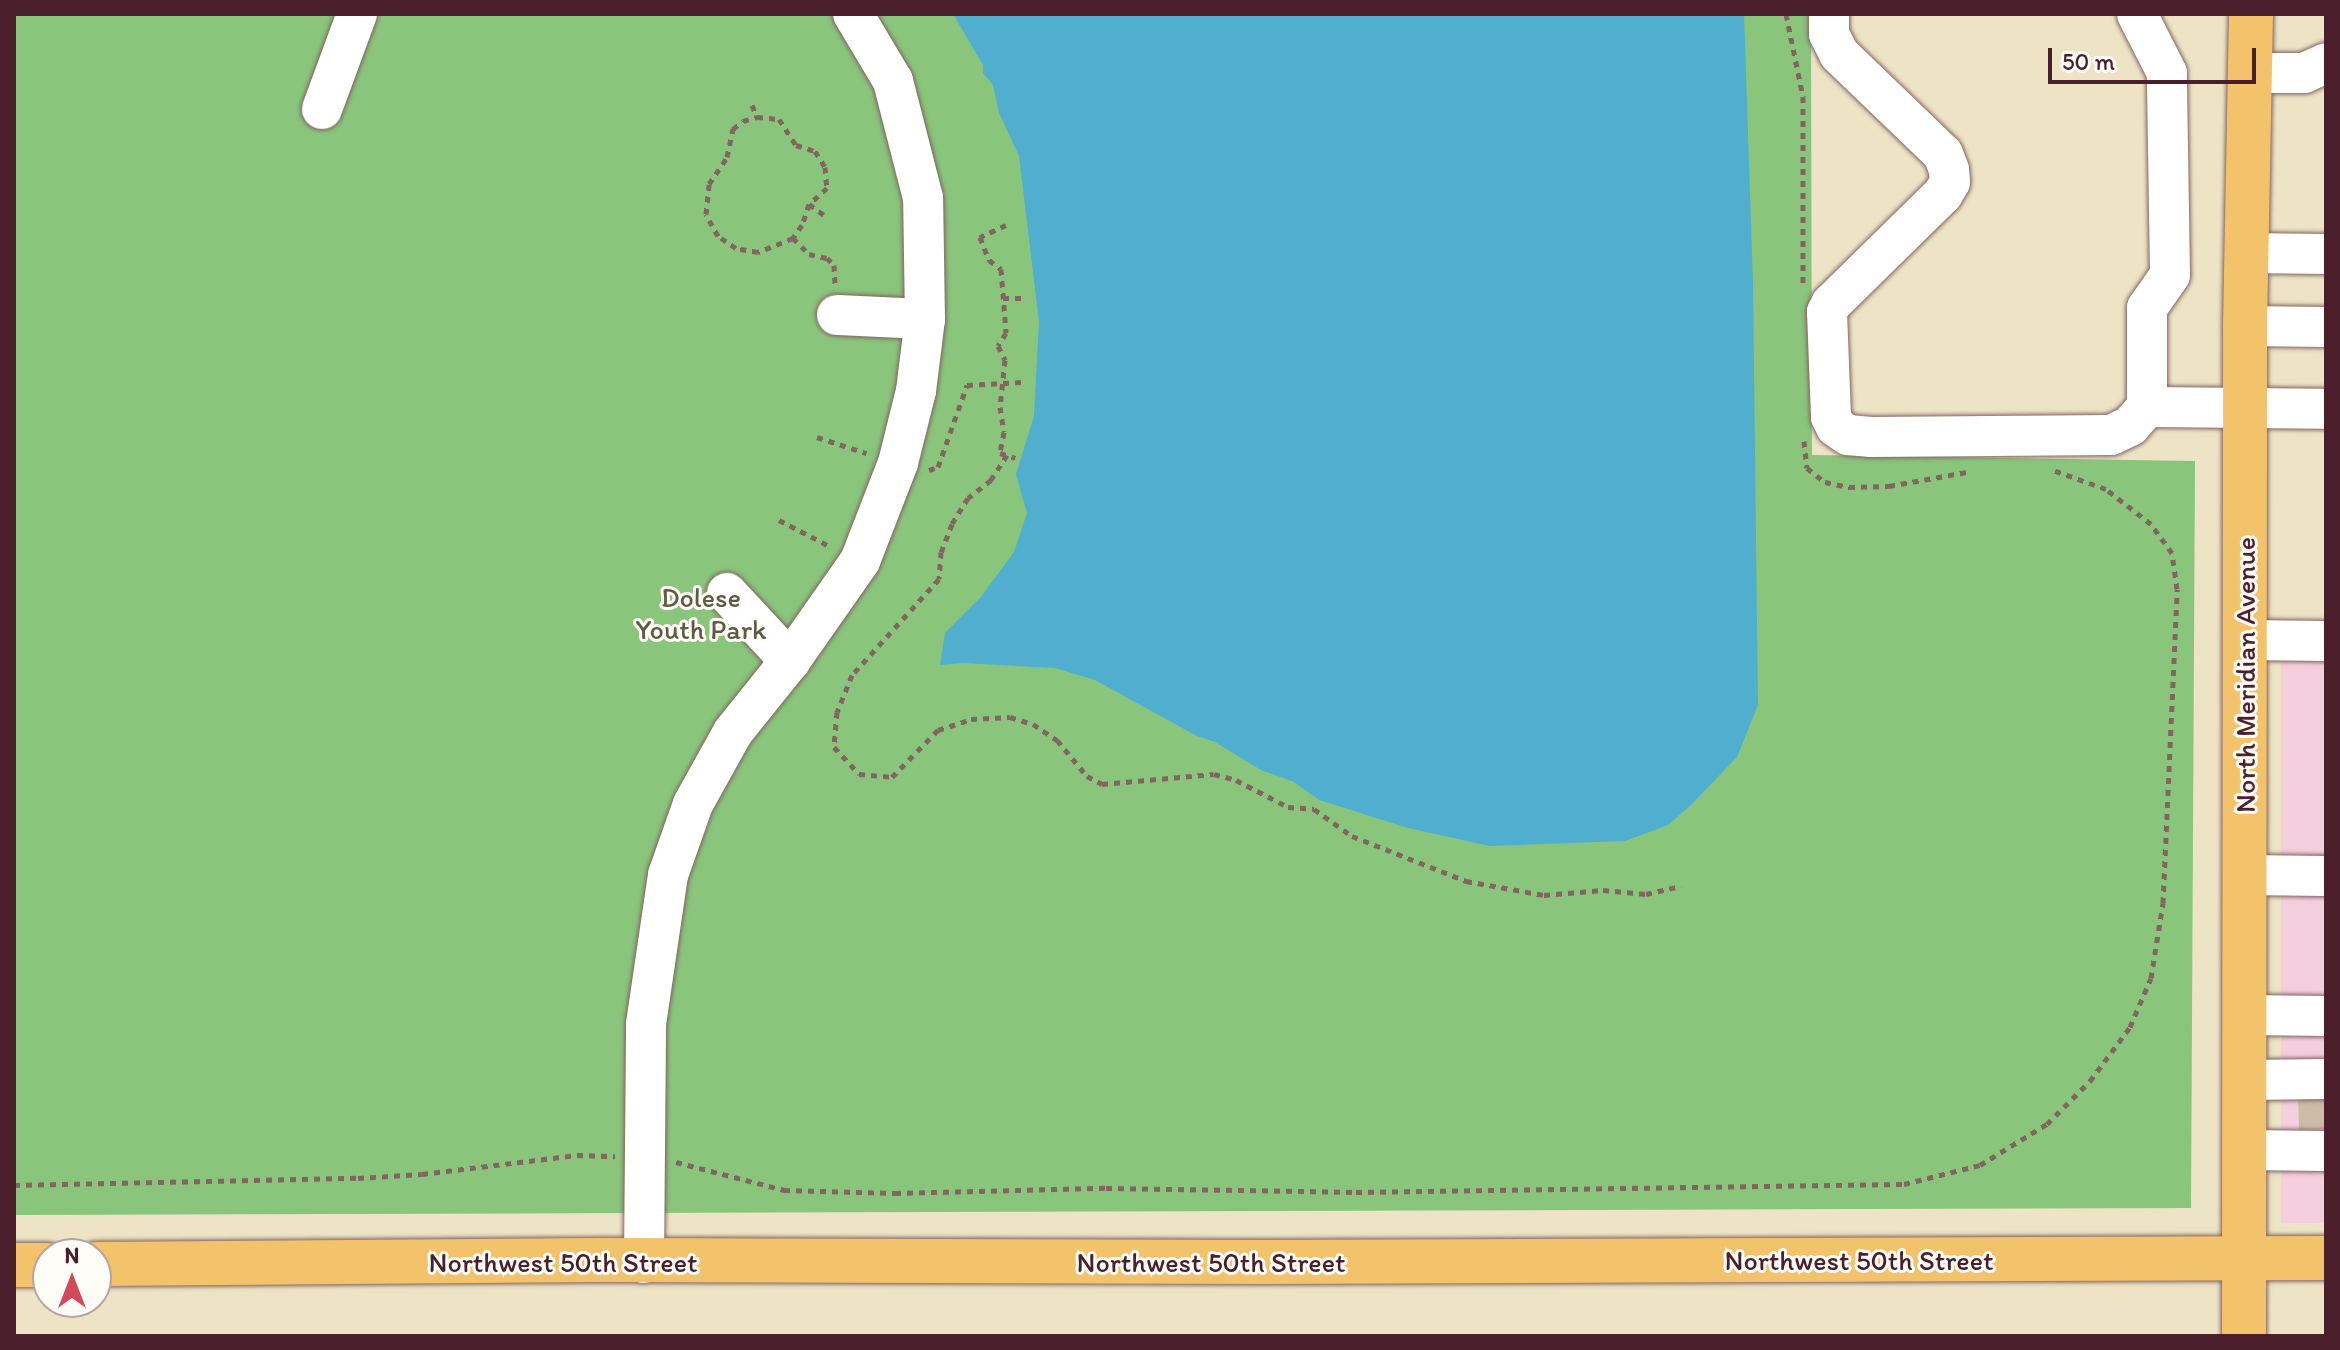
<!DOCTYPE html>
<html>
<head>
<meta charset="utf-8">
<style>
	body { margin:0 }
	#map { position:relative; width:2340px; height:1350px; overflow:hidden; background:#ede4c6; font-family:Itim,sans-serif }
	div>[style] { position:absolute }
	.built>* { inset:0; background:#f4cfdd; transform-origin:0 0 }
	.green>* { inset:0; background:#89c67c }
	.water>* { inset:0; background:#50aece }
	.minor-tunnel>* { height:40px; margin-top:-20px; transform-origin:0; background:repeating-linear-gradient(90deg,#ccbda7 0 40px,transparent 0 60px) }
	.path>* { height:5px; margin-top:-2.5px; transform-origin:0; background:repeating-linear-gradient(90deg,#836461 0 6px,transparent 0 12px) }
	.roads { filter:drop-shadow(0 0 2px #836461) drop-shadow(0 0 2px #836461) }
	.minor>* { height:40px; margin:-20px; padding:0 20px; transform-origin:20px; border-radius:20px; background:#fff }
	.major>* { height:44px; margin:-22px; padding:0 22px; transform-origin:22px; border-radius:22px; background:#f2c36a }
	span { translate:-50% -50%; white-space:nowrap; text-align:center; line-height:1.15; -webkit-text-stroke:6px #fdfcf7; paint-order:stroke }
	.park-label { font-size:28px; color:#605947 }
	.street-label { font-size:28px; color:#4a1f2b }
	.frame { position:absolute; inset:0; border:16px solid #4a1f2b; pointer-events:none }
	.north { position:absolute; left:32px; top:1238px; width:80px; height:80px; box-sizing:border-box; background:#fdfcf7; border:2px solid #b5a4a5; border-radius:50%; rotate:0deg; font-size:22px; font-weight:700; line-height:32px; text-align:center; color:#4a1f2b }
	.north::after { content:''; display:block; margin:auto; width:28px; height:36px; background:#d1495b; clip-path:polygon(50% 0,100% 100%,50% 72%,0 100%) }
	.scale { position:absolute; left:2048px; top:48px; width:208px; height:36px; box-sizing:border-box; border:4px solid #4a1f2b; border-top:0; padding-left:10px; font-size:24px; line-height:28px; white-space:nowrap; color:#4a1f2b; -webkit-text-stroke:6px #fdfcf7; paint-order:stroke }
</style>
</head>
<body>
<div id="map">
	<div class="built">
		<div style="left:2281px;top:622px;width:45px;height:601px"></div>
	</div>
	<div class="green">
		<div style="clip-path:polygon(14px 14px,1811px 14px,1812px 455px,2195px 461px,2191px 1208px,14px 1215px)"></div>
	</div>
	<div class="water">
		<div style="clip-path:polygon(953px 14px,1744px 14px,1753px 285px,1758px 705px,1737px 757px,1691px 805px,1668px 825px,1625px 841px,1490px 846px,1408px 828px,1319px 800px,1294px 782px,1261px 770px,1215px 742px,1197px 736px,1095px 680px,1055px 668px,963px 663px,940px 665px,945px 633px,981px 597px,1014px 552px,1027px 513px,1016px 474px,1034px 416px,1039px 322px,1019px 156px,999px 113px,993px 85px,983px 73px,983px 65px)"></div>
	</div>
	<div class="minor-tunnel">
		<div style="left:2318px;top:1098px;width:31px;rotate:88deg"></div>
	</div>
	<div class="path">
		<div style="left:1786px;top:14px;width:85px;rotate:78.4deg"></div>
		<div style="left:1803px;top:97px;width:190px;rotate:90deg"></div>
		<div style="left:752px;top:105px;width:13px;rotate:67deg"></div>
		<div style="left:757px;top:117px;width:22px;rotate:5deg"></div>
		<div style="left:779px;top:119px;width:31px;rotate:57deg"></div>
		<div style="left:796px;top:145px;width:20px;rotate:18deg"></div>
		<div style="left:815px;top:151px;width:19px;rotate:58deg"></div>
		<div style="left:825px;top:167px;width:21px;rotate:85deg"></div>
		<div style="left:827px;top:188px;width:24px;rotate:138deg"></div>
		<div style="left:809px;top:204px;width:22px;rotate:108deg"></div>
		<div style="left:802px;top:225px;width:16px;rotate:125deg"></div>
		<div style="left:793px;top:238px;width:38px;rotate:158deg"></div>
		<div style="left:758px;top:252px;width:22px;rotate:-170deg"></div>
		<div style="left:736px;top:248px;width:22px;rotate:-146deg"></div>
		<div style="left:718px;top:236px;width:25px;rotate:-119deg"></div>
		<div style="left:706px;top:214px;width:30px;rotate:-84deg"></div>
		<div style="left:709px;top:184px;width:32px;rotate:-56deg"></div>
		<div style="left:727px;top:157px;width:29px;rotate:-78deg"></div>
		<div style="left:733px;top:129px;width:13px;rotate:-39deg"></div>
		<div style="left:743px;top:121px;width:15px;rotate:-16deg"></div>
		<div style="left:809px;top:204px;width:22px;rotate:36deg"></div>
		<div style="left:1006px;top:225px;width:29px;rotate:155deg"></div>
		<div style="left:980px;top:237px;width:25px;rotate:69deg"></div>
		<div style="left:989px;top:260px;width:15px;rotate:37deg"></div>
		<div style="left:1001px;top:269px;width:64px;rotate:85.5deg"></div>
		<div style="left:1006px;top:333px;width:15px;rotate:122deg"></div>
		<div style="left:998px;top:346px;width:16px;rotate:63deg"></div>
		<div style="left:1005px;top:360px;width:47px;rotate:96.1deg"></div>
		<div style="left:1000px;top:407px;width:25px;rotate:81deg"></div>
		<div style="left:1004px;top:432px;width:21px;rotate:101deg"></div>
		<div style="left:1000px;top:453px;width:16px;rotate:18deg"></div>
		<div style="left:793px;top:238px;width:23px;rotate:45deg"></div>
		<div style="left:809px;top:254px;width:18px;rotate:13deg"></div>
		<div style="left:827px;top:258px;width:10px;rotate:45deg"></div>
		<div style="left:834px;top:265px;width:20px;rotate:87deg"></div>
		<div style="left:1003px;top:298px;width:18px"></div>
		<div style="left:817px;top:437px;width:52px;rotate:18.1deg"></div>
		<div style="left:1804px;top:441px;width:27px;rotate:84deg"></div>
		<div style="left:1807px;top:468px;width:23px;rotate:38deg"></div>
		<div style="left:1825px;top:482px;width:25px;rotate:12deg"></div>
		<div style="left:1849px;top:487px;width:40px;rotate:-1.4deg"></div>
		<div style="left:1889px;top:486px;width:79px;rotate:-10.2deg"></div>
		<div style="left:1007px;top:455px;width:30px;rotate:123deg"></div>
		<div style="left:991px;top:480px;width:29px;rotate:142deg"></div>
		<div style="left:968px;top:498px;width:31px;rotate:122deg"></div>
		<div style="left:952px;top:524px;width:30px;rotate:111deg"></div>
		<div style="left:941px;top:552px;width:27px;rotate:94deg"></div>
		<div style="left:939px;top:579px;width:130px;rotate:132.2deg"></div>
		<div style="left:852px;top:675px;width:40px;rotate:112deg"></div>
		<div style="left:837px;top:712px;width:35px;rotate:95deg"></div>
		<div style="left:834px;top:747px;width:37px;rotate:47deg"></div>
		<div style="left:859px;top:774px;width:33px;rotate:5deg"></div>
		<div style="left:892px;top:777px;width:66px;rotate:-45.6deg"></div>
		<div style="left:938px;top:730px;width:35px;rotate:-18deg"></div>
		<div style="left:971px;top:719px;width:39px;rotate:-3deg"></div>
		<div style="left:1010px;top:717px;width:24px;rotate:17deg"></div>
		<div style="left:1033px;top:724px;width:29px;rotate:34deg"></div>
		<div style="left:1057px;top:740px;width:47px;rotate:50.2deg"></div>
		<div style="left:1087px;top:776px;width:17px;rotate:28deg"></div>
		<div style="left:1102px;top:784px;width:112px;rotate:-5.1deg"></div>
		<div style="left:1214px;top:774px;width:23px;rotate:15deg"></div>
		<div style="left:1236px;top:780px;width:59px;rotate:27.4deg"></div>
		<div style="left:1288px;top:807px;width:26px;rotate:4deg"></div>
		<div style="left:1314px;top:809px;width:47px;rotate:35.4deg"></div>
		<div style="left:1352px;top:836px;width:123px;rotate:21.5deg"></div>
		<div style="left:1466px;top:881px;width:79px;rotate:10.2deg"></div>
		<div style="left:1544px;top:895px;width:59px;rotate:-4.8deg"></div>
		<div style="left:1603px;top:890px;width:43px;rotate:5.3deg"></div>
		<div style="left:1646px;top:894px;width:36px;rotate:-13deg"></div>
		<div style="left:929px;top:470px;width:9px;rotate:-18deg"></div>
		<div style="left:938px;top:467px;width:87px;rotate:-70.5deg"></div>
		<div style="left:967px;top:385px;width:54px;rotate:-3.2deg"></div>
		<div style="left:779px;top:520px;width:59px;rotate:27.4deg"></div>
		<div style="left:676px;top:1162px;width:112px;rotate:14.5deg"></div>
		<div style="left:784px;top:1190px;width:111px;rotate:1.5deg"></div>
		<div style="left:895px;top:1193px;width:211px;rotate:-1.4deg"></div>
		<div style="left:1106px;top:1188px;width:250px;rotate:0.9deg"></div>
		<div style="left:1356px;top:1192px;width:548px;rotate:-0.84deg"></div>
		<div style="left:1904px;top:1184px;width:78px;rotate:-14deg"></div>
		<div style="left:1980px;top:1165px;width:79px;rotate:-31.5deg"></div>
		<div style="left:2047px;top:1124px;width:61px;rotate:-45deg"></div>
		<div style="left:2090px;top:1081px;width:67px;rotate:-53.5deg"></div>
		<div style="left:2130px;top:1027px;width:53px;rotate:-66.8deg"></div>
		<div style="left:2151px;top:978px;width:76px;rotate:-80.9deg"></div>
		<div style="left:2163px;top:903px;width:314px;rotate:-87.4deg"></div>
		<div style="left:2177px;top:589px;width:36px;rotate:-98deg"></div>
		<div style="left:2172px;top:553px;width:36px;rotate:-126deg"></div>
		<div style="left:2151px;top:524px;width:57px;rotate:-142.1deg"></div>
		<div style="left:2106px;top:489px;width:56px;rotate:-160.3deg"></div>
		<div style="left:14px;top:1185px;width:344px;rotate:-1.2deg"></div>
		<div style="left:358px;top:1178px;width:64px;rotate:-3.6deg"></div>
		<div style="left:422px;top:1174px;width:156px;rotate:-7deg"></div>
		<div style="left:577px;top:1155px;width:38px;rotate:2deg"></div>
	</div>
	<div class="roads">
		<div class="minor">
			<div style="left:1829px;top:14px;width:20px;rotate:90deg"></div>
			<div style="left:1829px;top:34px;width:22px;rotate:63deg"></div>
			<div style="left:1839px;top:54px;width:144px;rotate:43.9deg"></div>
			<div style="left:1943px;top:154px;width:17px;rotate:69deg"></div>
			<div style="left:1949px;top:170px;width:12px;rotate:85deg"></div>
			<div style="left:1950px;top:182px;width:14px;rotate:120deg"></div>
			<div style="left:1943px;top:194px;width:157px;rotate:135.5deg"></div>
			<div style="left:1831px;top:304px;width:9px;rotate:117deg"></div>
			<div style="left:1827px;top:312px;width:105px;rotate:87.8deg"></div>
			<div style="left:1831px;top:417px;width:11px;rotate:63deg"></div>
			<div style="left:1836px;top:427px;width:14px;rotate:34deg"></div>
			<div style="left:1848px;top:435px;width:23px;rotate:5deg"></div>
			<div style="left:1871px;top:437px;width:240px;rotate:-0.5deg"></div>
			<div style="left:2111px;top:435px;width:21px;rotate:-25deg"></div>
			<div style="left:2130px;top:426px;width:25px;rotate:-48deg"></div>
			<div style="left:2147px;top:407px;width:99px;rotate:-90deg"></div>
			<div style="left:2147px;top:308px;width:40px;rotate:-55.1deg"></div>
			<div style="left:2170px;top:275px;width:202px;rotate:-90.9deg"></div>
			<div style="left:2167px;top:73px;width:66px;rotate:-117deg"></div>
			<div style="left:2250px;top:73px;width:54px"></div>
			<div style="left:2304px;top:73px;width:24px;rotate:-24deg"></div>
			<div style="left:322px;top:109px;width:101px;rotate:-69.8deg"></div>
			<div style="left:2247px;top:253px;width:79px;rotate:0.7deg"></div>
			<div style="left:837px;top:315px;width:88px;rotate:2.6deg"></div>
			<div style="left:2245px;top:326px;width:81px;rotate:0.7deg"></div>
			<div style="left:2147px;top:407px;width:179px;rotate:0.6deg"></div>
			<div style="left:727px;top:593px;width:93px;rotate:47.2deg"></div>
			<div style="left:2245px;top:640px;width:81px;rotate:0.7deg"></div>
			<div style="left:2245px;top:875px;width:81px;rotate:0.7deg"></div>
			<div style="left:2245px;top:1015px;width:81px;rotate:0.7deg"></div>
			<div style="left:2246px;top:1080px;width:80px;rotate:-0.7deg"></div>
			<div style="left:2246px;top:1150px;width:80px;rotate:0.7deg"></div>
			<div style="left:644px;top:1263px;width:239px;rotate:-89.5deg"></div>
			<div style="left:646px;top:1024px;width:151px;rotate:-81.6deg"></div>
			<div style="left:668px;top:875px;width:75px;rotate:-70.6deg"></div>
			<div style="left:693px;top:804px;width:82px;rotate:-60.9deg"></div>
			<div style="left:733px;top:732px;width:91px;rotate:-51.2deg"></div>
			<div style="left:790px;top:661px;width:122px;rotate:-55deg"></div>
			<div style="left:860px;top:561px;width:105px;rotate:-68.8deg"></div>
			<div style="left:898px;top:463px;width:74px;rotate:-76deg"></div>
			<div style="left:916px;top:391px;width:73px;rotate:-82.9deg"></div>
			<div style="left:925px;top:319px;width:121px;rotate:-90.9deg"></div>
			<div style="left:923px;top:198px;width:121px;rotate:-104.4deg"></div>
			<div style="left:893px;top:81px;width:78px;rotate:-120.8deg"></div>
		</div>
		<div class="major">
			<div style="left:96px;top:1264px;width:504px;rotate:-0.45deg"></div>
			<div style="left:600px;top:1260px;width:663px;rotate:0.17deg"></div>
			<div style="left:1263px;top:1262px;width:1063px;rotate:-0.22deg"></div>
			<div style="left:14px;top:1265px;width:34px"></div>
			<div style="left:2244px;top:1336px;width:1010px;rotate:-89.94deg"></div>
			<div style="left:2245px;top:326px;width:312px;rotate:-88.9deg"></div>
		</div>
	</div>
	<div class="park-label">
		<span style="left:701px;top:613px">Dolese<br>Youth Park</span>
	</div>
	<div class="street-label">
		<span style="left:2245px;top:675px;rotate:-90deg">North Meridian Avenue</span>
		<span style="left:1859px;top:1260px">Northwest 50th Street</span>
		<span style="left:563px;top:1262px">Northwest 50th Street</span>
		<span style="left:1211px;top:1262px">Northwest 50th Street</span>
	</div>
	<div class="frame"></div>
	<div class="north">N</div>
	<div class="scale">50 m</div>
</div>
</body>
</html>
